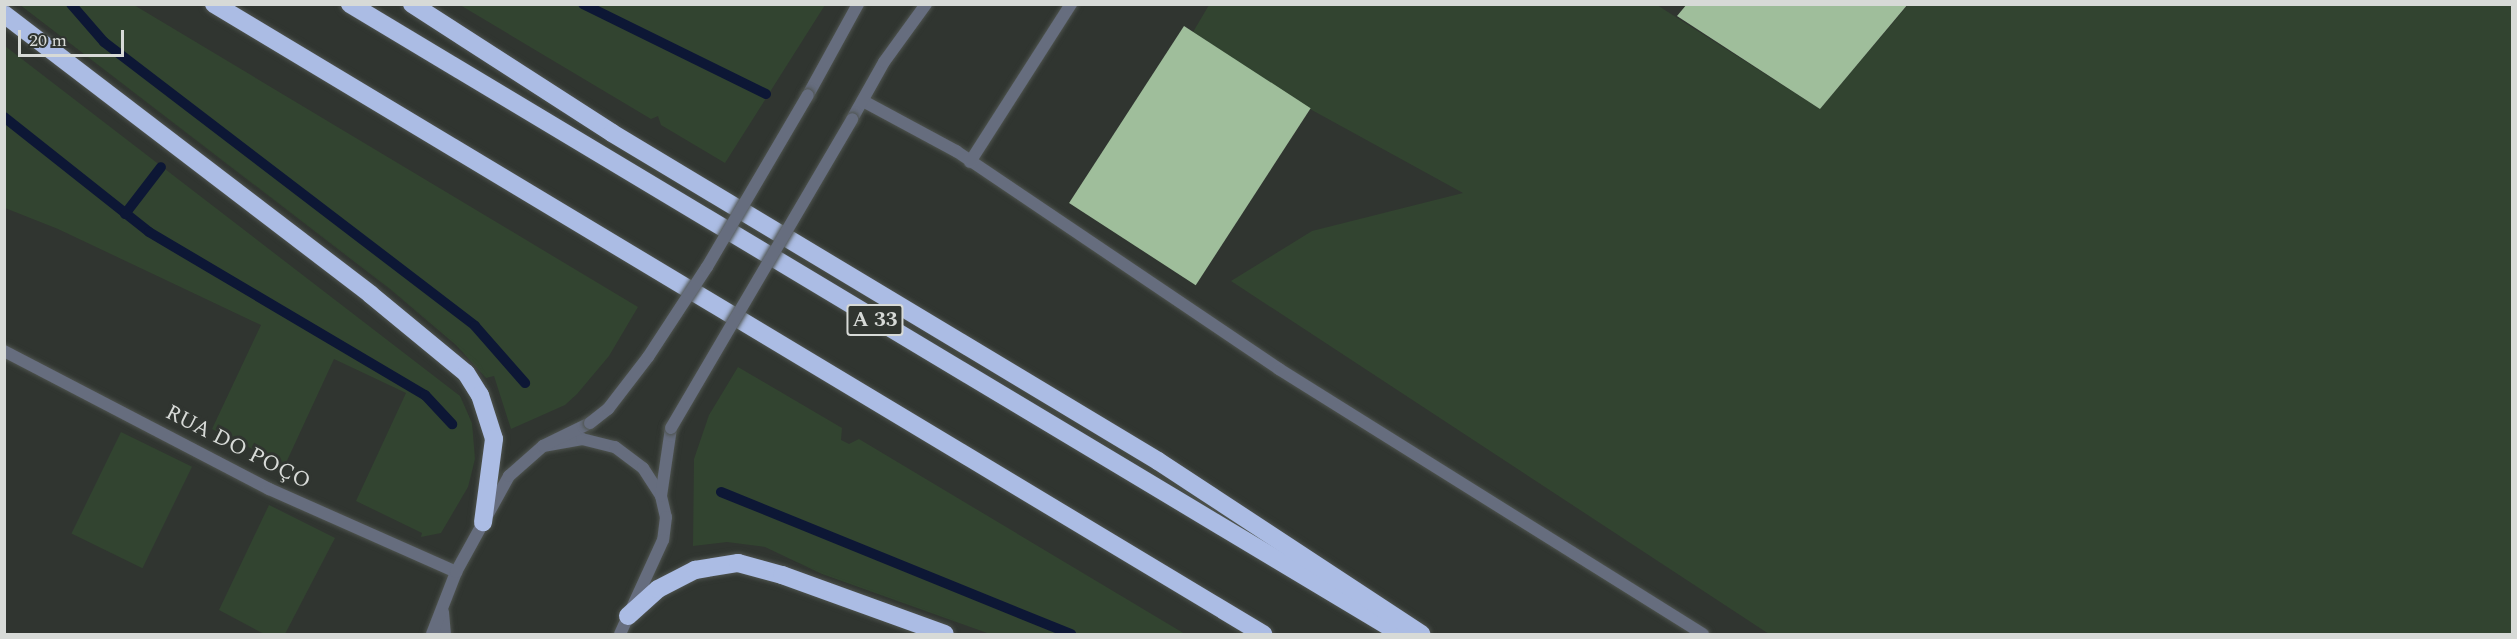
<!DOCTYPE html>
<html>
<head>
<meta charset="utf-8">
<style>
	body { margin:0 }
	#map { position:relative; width:2517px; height:639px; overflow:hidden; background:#303530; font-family:Spectral,serif }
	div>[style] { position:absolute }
	.green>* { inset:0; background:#324430; transform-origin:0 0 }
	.stream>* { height:10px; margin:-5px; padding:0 5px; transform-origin:5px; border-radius:5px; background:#0d1735 }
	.building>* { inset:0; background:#9fbe9b; transform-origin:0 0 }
	.roads { filter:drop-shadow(0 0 2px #4e534e) drop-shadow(0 0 2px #4e534e) }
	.minor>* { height:12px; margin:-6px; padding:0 6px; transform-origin:6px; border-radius:6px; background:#666d7e }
	.tertiary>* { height:12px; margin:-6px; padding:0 6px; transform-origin:6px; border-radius:6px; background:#666d7e }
	.motorway>* { height:18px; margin:-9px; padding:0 9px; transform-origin:9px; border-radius:9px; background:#abbce4 }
	.bridges { filter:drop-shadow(0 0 2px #4e534e) drop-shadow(0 0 2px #4e534e) }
	.tertiary-bridge>* { height:12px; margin:-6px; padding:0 6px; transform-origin:6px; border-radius:6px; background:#666d7e }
	span { translate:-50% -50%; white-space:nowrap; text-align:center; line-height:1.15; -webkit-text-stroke:6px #303530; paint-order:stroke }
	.shield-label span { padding:2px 4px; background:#303530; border:2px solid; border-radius:4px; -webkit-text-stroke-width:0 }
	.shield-label { font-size:21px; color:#d7dad7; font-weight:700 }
	.street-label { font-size:22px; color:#d7dad7 }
	.frame { position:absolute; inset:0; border:6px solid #d7dad7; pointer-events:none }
	.scale { position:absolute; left:18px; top:30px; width:106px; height:27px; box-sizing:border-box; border:3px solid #d7dad7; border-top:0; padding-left:8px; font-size:18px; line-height:21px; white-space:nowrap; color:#d7dad7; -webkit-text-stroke:4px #303530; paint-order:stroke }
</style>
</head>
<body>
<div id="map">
	<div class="green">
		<div style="clip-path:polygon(20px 5px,134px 5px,638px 307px,609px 356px,577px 394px,565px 405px,511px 429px,494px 376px,486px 378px,456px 345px,390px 289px)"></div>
		<div style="clip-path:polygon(460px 5px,825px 4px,825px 5px,725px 163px,661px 125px,658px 116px,651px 119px)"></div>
		<div style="clip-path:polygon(1209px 5px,1657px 5px,1820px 109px,1908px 5px,2512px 5px,2512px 634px,1769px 634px,1231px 281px,1312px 231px,1463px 193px,1310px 109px,1193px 32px)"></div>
		<div style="clip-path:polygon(5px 46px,460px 396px,472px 423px,475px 459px,468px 487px,441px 533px,421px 537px,422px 533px,356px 501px,406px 393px,334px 359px,285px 465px,212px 429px,261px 325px,58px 229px,5px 208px)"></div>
		<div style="clip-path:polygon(738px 367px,842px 428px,841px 440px,849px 444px,859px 439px,1185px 634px,990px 634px,822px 574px,765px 547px,727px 542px,693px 546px,694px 459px,709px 415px)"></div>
		<div style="left:121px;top:432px;width:79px;height:113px;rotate:26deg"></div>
		<div style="clip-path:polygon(269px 505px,335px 538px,285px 634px,264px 634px,219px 610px)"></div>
	</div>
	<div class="stream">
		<div style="left:71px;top:4px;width:50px;rotate:49deg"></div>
		<div style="left:104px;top:42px;width:467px;rotate:37.4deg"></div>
		<div style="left:475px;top:326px;width:76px;rotate:48.7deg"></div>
		<div style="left:583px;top:4px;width:204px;rotate:26.2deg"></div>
		<div style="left:4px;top:117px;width:185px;rotate:38.4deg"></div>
		<div style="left:149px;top:232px;width:321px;rotate:30.6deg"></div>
		<div style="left:425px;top:395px;width:40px;rotate:47deg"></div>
		<div style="left:125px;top:214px;width:59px;rotate:-52.5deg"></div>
		<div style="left:721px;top:492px;width:378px;rotate:22.1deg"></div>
	</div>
	<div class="building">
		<div style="clip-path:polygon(1687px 4px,1908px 4px,1820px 109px,1677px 16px)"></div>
		<div style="left:1184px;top:26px;width:151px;height:211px;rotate:33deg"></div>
	</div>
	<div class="roads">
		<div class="minor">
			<div style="left:863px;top:101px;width:106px;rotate:28.3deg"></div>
			<div style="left:956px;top:151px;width:390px;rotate:34deg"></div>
			<div style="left:1279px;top:369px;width:500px;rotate:32.01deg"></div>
			<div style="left:970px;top:162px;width:188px;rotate:-57.4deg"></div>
			<div style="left:4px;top:351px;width:299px;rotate:27.5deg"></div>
			<div style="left:269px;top:489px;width:205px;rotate:23.9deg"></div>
		</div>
		<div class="tertiary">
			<div style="left:808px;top:95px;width:104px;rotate:-61.2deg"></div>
			<div style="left:852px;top:119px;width:65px;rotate:-60.7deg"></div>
			<div style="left:884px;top:62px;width:72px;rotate:-54.1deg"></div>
			<div style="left:543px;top:446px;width:40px;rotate:-10deg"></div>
			<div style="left:582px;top:439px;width:34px;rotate:14deg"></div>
			<div style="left:615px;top:447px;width:35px;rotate:37deg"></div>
			<div style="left:643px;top:468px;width:33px;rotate:57deg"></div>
			<div style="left:661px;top:496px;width:22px;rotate:77deg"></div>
			<div style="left:666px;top:517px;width:23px;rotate:97deg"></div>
			<div style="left:663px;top:540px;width:103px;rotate:114.6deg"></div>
			<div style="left:661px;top:496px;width:69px;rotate:-81.6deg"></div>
			<div style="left:443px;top:612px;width:22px;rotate:85deg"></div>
			<div style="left:432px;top:634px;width:66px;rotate:-68.8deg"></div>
			<div style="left:456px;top:572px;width:110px;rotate:-61.1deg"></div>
			<div style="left:509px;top:476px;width:45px;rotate:-41.4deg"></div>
			<div style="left:543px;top:446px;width:52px;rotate:-26.1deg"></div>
		</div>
		<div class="motorway">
			<div style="left:214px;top:4px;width:1224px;rotate:30.99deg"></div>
			<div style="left:350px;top:4px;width:1225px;rotate:30.94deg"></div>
			<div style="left:412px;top:4px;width:238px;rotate:32.8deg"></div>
			<div style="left:612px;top:133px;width:637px;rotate:30.99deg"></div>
			<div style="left:1158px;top:461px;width:315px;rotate:33.3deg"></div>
			<div style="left:4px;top:14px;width:461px;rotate:37.4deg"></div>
			<div style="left:370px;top:294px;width:124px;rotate:39.5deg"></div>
			<div style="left:466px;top:373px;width:26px;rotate:58deg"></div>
			<div style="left:480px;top:395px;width:46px;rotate:72.3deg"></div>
			<div style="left:494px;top:439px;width:84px;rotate:97.5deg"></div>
			<div style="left:628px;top:616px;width:40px;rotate:-42deg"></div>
			<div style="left:658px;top:589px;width:42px;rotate:-27.2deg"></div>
			<div style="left:695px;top:570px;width:44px;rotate:-9.2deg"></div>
			<div style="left:738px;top:563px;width:46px;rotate:15.3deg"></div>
			<div style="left:782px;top:575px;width:173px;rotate:19.9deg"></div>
		</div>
	</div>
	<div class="bridges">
		<div class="tertiary-bridge">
			<div style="left:590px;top:423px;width:23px;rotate:-38deg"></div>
			<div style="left:608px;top:409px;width:66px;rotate:-52.4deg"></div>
			<div style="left:648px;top:357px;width:108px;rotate:-56.8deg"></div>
			<div style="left:707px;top:267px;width:199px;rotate:-59.6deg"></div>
			<div style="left:671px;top:428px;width:358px;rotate:-59.6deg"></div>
		</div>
	</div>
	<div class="shield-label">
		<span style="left:875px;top:320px">A 33</span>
	</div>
	<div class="street-label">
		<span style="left:238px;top:447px;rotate:27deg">RUA DO POÇO</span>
	</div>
	<div class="frame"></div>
	<div class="scale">20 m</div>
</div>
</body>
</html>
